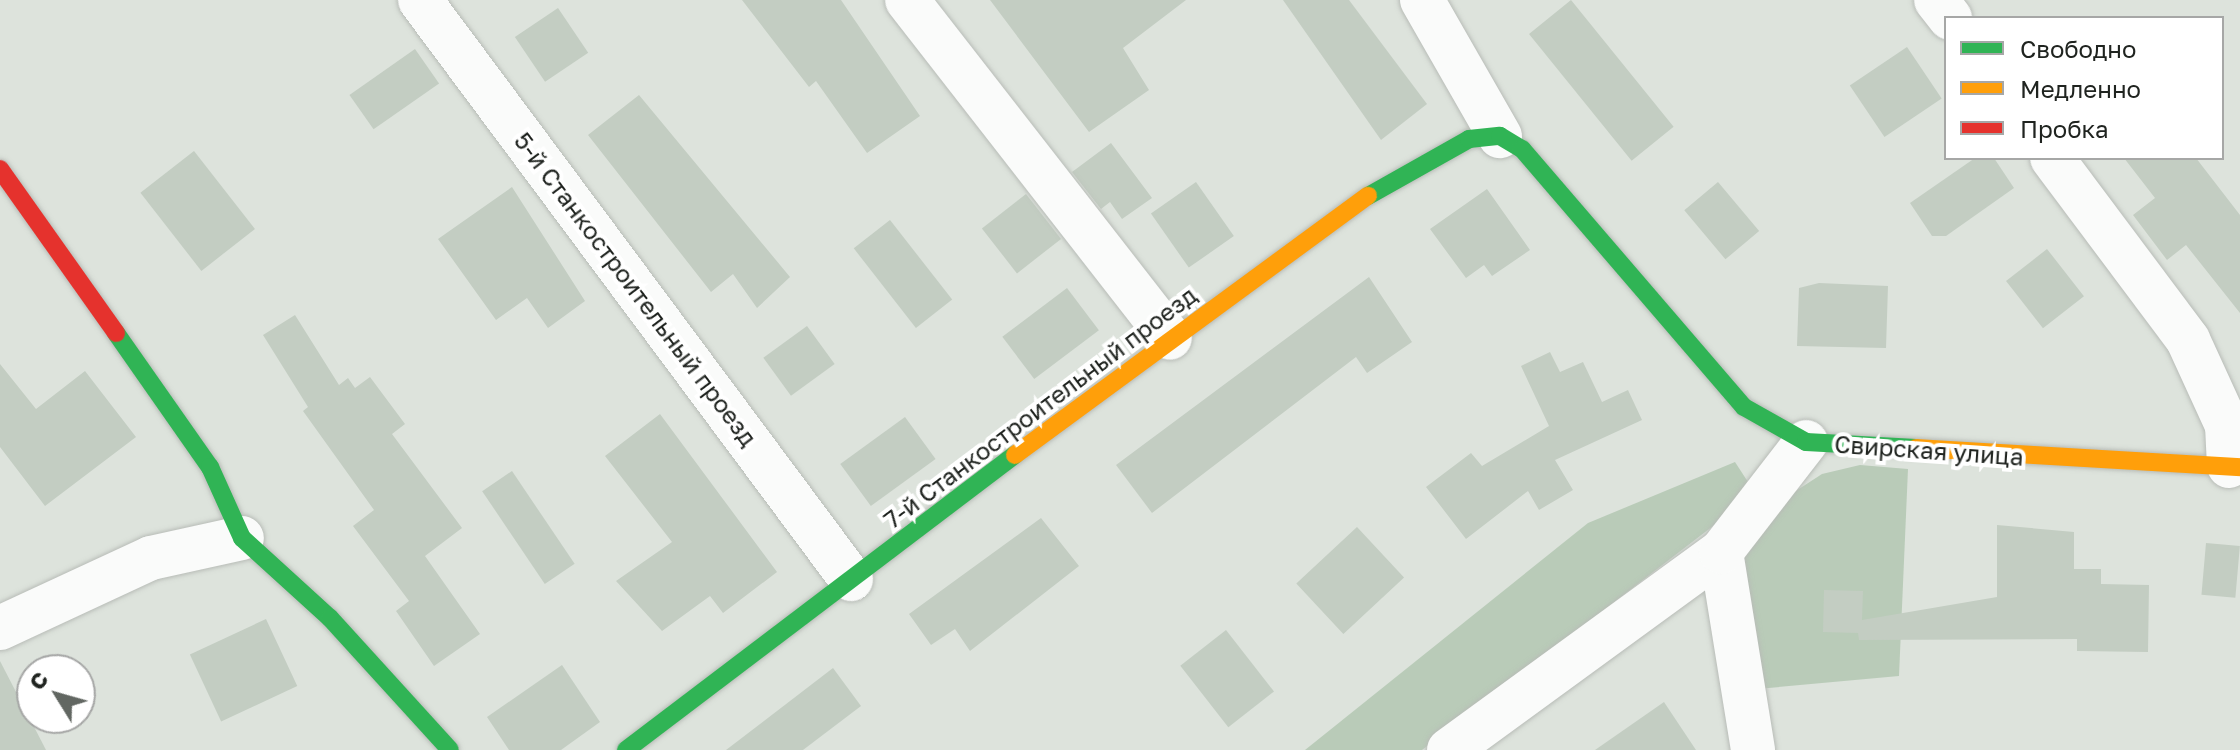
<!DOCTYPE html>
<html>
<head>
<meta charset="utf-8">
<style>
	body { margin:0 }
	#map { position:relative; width:2240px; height:750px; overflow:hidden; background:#dde3dc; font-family:"Golos Text",sans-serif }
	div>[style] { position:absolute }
	.green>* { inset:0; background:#b9cbb8 }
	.building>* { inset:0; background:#c3cdc2; transform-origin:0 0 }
	.roads { filter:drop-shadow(0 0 2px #b8bcb7) drop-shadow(0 0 2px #b8bcb7) }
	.street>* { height:44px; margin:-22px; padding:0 22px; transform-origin:22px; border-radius:22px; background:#fafbfa }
	.fast>* { height:18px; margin:-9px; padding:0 9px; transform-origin:9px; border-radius:9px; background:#30b455 }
	.slow>* { height:18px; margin:-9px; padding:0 9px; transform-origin:9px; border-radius:9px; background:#ff9f0a }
	.jam>* { height:18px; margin:-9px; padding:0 9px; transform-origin:9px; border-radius:9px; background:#e5322d }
	span { translate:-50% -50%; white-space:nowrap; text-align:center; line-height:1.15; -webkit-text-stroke:8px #fff; paint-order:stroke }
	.street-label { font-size:24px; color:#202420 }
	.legend { position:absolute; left:1944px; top:16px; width:280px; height:144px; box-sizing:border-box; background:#fff; border:2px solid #a6a7a6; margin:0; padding:10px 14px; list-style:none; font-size:24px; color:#202420 }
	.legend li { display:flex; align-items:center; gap:16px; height:40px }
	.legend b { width:40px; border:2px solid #a6a7a6 }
	.north { position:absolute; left:16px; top:654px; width:80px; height:80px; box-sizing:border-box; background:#fff; border:2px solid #a6a7a6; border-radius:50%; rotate:307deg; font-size:22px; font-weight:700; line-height:32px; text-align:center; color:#202420 }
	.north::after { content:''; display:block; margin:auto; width:28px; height:36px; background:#626762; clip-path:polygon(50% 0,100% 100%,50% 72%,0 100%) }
</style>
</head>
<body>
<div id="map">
	<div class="green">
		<div style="clip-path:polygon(1735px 462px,1748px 482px,1748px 499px,1422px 750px,1305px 750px,1588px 523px)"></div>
		<div style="clip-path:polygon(1860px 465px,1908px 469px,1899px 676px,1757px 689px,1735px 592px,1751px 535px,1785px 498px,1822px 474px)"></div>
	</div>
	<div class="building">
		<div style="clip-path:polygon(742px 0,841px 0,920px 116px,867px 153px,816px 81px,809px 87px)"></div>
		<div style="clip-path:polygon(990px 0,1186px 0,1123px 48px,1149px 90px,1089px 132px)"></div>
		<div style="clip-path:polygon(1283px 0,1349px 0,1427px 104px,1381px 140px)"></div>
		<div style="left:1571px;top:0;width:163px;height:54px;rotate:51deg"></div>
		<div style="left:558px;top:8px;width:54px;height:52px;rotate:56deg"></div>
		<div style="left:1907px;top:47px;width:62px;height:69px;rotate:56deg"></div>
		<div style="left:415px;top:49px;width:42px;height:80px;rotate:55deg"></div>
		<div style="clip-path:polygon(639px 95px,790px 277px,757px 308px,733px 274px,711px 292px,588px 135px)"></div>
		<div style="clip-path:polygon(1111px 143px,1152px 198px,1122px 219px,1110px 202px,1101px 209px,1072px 172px)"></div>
		<div style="left:194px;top:151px;width:99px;height:68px;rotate:52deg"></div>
		<div style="clip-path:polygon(1975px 158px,1994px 158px,2014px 188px,1946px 236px,1932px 236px,1910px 203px)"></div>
		<div style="clip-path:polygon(2124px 158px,2196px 158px,2240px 215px,2240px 313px,2186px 245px,2167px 260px,2133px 215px,2155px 198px)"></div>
		<div style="left:1196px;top:182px;width:66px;height:55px;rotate:55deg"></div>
		<div style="left:1718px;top:182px;width:64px;height:44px;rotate:50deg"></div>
		<div style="clip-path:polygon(512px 187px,585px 301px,548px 328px,527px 298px,496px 320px,438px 239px)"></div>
		<div style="clip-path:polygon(1487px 189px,1530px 250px,1492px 276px,1484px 265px,1466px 278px,1430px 229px)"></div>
		<div style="left:1026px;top:194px;width:57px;height:56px;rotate:52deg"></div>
		<div style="left:890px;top:220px;width:101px;height:46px;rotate:52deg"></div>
		<div style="left:2047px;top:249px;width:60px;height:52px;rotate:52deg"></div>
		<div style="clip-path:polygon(1369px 277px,1412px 342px,1367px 373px,1356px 357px,1152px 513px,1116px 465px)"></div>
		<div style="clip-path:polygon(1819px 283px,1888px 286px,1886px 348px,1797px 346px,1799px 288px)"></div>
		<div style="left:1067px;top:288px;width:53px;height:81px;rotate:53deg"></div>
		<div style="clip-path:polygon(295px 315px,339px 385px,348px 378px,355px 388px,370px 377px,405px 424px,392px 434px,462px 528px,425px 556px,480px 634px,434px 666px,396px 611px,409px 601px,353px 526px,374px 510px,303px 411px,308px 407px,263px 335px)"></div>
		<div style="left:807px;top:326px;width:47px;height:54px;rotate:54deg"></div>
		<div style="clip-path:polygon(1550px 352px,1560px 372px,1583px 362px,1602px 402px,1628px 390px,1642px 420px,1555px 460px,1573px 490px,1539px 510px,1528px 491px,1466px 539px,1426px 487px,1471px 453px,1482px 466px,1549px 426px,1521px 366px)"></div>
		<div style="clip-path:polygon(0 364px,36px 409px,85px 371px,136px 437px,45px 506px,0 447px)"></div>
		<div style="clip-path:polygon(660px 414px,777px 572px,723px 613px,710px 596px,662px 631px,616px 581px,672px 542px,605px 456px)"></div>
		<div style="left:905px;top:417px;width:52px;height:80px;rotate:54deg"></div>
		<div style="left:512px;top:471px;width:112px;height:36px;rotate:56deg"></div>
		<div style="clip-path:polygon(1041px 518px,1079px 566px,970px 651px,955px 629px,931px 645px,909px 614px)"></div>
		<div style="clip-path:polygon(1997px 525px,2074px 532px,2074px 569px,2101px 569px,2101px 584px,2149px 585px,2148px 652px,2077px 651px,2077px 639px,1859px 640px,1858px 633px,1823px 632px,1824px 590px,1863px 591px,1862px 620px,1997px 597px)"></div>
		<div style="left:1357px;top:527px;width:69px;height:83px;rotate:47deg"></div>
		<div style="left:2206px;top:543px;width:34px;height:52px;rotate:5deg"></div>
		<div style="left:266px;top:619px;width:74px;height:84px;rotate:65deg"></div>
		<div style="left:1226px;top:630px;width:78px;height:58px;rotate:52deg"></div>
		<div style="clip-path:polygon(0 661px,46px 750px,0 750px)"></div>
		<div style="clip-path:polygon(562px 665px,600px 722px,561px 750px,509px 750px,487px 717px)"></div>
		<div style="clip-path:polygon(833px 668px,861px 706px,803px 750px,726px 750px)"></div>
		<div style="clip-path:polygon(1664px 702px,1696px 750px,1595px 750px)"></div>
	</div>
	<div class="roads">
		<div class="street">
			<div style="left:420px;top:0;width:722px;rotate:53.34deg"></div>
			<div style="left:907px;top:0;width:428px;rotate:52.1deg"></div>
			<div style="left:1422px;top:0;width:157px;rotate:60.2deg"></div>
			<div style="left:1936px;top:0;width:23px;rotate:52deg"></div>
			<div style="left:2052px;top:158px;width:227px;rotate:53.2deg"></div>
			<div style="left:2188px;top:340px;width:94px;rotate:65.4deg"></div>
			<div style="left:2227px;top:425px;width:41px;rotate:87.2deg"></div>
			<div style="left:1721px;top:552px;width:201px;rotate:80.8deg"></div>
			<div style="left:0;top:628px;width:166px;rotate:-24.9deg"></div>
			<div style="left:151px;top:558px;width:93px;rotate:-12.4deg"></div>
			<div style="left:1449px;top:750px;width:336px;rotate:-36.1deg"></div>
			<div style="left:1721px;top:552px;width:139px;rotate:-52.3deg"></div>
		</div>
		<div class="fast">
			<div style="left:1368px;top:196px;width:116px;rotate:-29.4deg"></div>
			<div style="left:1469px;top:139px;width:31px;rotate:-6deg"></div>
			<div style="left:1500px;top:136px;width:26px;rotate:31deg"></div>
			<div style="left:1522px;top:149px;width:340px;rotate:49.3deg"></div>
			<div style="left:1744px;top:407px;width:71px;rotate:29.4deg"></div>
			<div style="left:1806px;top:442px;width:110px;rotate:3.1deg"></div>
			<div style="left:116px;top:333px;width:164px;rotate:55deg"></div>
			<div style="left:210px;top:467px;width:78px;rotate:65.7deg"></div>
			<div style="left:242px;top:538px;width:119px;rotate:42.3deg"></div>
			<div style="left:330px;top:618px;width:178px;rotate:47.7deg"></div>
			<div style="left:626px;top:750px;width:488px;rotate:-37.2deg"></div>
		</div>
		<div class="slow">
			<div style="left:1916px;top:448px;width:325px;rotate:3.4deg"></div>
			<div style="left:1015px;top:455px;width:438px;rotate:-36.3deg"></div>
		</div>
		<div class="jam">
			<div style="left:0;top:169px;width:201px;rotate:54.7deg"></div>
		</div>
	</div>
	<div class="street-label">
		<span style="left:636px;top:289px;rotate:53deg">5-й Станкостроительный проезд</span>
		<span style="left:1040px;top:407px;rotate:-37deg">7-й Станкостроительный проезд</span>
		<span style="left:1929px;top:450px;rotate:4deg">Свирская улица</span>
	</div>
	<ul class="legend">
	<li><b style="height:10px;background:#30b455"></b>Свободно</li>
	<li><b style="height:10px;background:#ff9f0a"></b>Медленно</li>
	<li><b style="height:10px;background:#e5322d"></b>Пробка</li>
	</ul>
	<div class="north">С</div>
</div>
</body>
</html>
